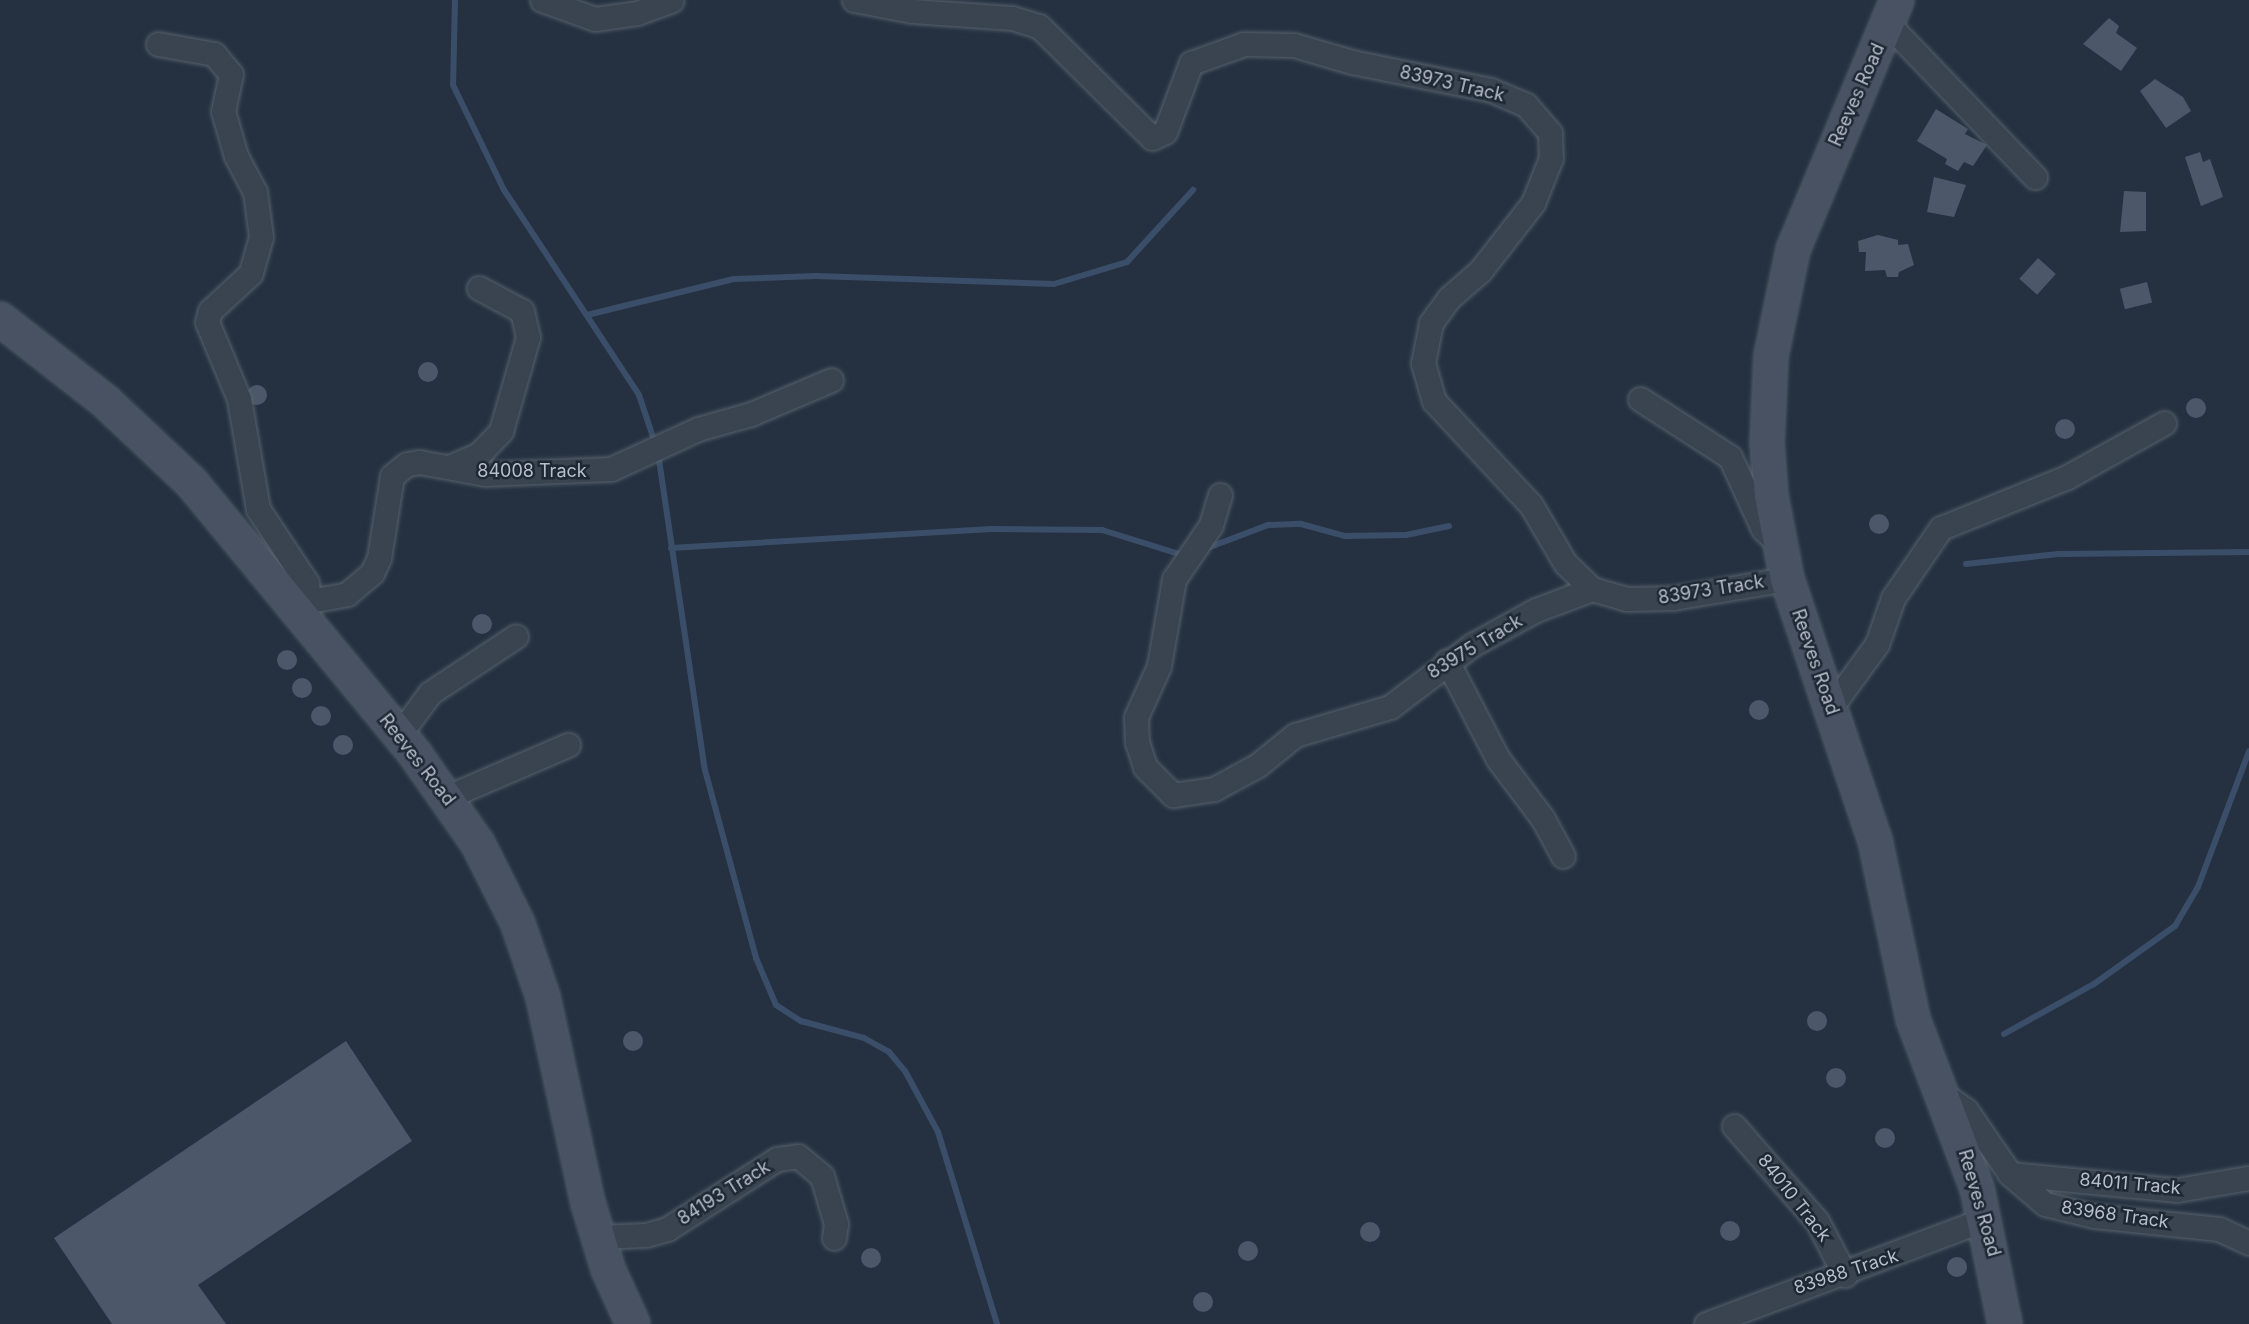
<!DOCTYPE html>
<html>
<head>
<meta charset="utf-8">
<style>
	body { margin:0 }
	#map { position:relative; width:2249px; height:1324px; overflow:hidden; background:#253140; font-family:Inter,sans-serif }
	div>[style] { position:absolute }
	.stream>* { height:6px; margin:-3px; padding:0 3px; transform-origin:3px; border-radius:3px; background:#3b4e69 }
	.building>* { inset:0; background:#4c5869; transform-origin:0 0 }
	.round { border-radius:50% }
	.roads { filter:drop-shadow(0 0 2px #57616d) drop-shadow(0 0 2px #57616d) }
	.street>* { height:23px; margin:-11.5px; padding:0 11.5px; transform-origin:11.5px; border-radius:11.5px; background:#3a4350 }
	.secondary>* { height:32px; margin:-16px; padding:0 16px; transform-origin:16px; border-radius:16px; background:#485263 }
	span { translate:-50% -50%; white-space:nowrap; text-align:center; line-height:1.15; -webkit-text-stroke:5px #1e2835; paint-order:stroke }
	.street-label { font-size:18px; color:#b6beca }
</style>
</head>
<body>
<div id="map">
	<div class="stream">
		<div style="left:455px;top:0;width:85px;rotate:91.3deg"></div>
		<div style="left:453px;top:85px;width:117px;rotate:64.1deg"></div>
		<div style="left:504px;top:190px;width:245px;rotate:56.6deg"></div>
		<div style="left:639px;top:395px;width:51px;rotate:71.6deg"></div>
		<div style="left:587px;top:315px;width:151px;rotate:-13.8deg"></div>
		<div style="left:734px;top:279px;width:82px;rotate:-2.1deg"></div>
		<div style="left:816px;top:276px;width:238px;rotate:1.9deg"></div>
		<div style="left:1054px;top:284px;width:76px;rotate:-16.8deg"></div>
		<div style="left:1127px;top:262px;width:98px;rotate:-47.5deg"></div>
		<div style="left:658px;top:453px;width:320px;rotate:81.6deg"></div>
		<div style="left:705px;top:770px;width:195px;rotate:74.8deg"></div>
		<div style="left:756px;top:958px;width:51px;rotate:66.9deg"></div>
		<div style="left:776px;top:1005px;width:30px;rotate:33deg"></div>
		<div style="left:801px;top:1021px;width:65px;rotate:15.1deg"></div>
		<div style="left:864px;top:1038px;width:29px;rotate:29deg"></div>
		<div style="left:889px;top:1052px;width:25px;rotate:50deg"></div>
		<div style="left:905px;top:1071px;width:69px;rotate:61.6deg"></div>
		<div style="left:938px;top:1132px;width:201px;rotate:72.9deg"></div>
		<div style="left:671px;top:548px;width:321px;rotate:-3.4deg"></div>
		<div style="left:991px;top:529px;width:111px;rotate:0.5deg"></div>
		<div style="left:1102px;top:530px;width:88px;rotate:17.2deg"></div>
		<div style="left:1202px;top:550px;width:71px;rotate:-20.7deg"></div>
		<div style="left:1268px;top:525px;width:33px;rotate:-2deg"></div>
		<div style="left:1301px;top:524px;width:46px;rotate:15.3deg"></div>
		<div style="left:1345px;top:536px;width:61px;rotate:-0.9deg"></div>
		<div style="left:1406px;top:535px;width:44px;rotate:-11.8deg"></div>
		<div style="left:1966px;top:564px;width:93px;rotate:-6.2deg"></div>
		<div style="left:2058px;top:554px;width:191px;rotate:-0.6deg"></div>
		<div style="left:2004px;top:1034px;width:103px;rotate:-29.1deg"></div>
		<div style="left:2094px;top:984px;width:100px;rotate:-35.6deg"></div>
		<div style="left:2175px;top:926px;width:45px;rotate:-59.5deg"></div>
		<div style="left:2198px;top:887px;width:145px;rotate:-69.4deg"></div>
	</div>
	<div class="building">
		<div style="clip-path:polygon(2109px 18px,2119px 26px,2116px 33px,2137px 48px,2121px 71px,2083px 44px)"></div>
		<div style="clip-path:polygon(2155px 79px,2183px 97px,2191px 111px,2166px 128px,2140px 91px)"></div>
		<div style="clip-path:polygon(1936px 109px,1968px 129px,1965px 134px,1987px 145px,1973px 166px,1964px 162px,1958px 171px,1945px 164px,1947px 159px,1917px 141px)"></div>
		<div style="clip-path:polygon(2200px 152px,2203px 162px,2210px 159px,2223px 197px,2201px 206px,2185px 157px)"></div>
		<div style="clip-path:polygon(1934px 177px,1966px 185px,1954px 217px,1927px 212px)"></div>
		<div style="clip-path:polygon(2124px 191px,2146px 192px,2146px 231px,2120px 232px)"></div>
		<div style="clip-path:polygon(1878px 235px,1898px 240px,1898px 245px,1908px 244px,1914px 265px,1899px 272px,1898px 277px,1887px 277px,1885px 270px,1865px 271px,1866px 252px,1859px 252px,1858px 241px)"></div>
		<div style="left:2038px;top:258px;width:24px;height:28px;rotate:42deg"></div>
		<div style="left:2147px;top:282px;width:21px;height:28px;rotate:76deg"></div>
		<div class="round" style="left:418px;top:362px;width:20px;height:20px"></div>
		<div class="round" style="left:247px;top:385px;width:20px;height:20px"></div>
		<div class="round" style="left:2186px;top:398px;width:20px;height:20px"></div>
		<div class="round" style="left:2055px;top:419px;width:20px;height:20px"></div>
		<div class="round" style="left:1869px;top:514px;width:20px;height:20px"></div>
		<div class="round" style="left:472px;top:614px;width:20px;height:20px"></div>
		<div class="round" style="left:277px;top:650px;width:20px;height:20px"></div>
		<div class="round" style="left:292px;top:678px;width:20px;height:20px"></div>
		<div class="round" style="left:1749px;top:700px;width:20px;height:20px"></div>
		<div class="round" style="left:311px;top:706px;width:20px;height:20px"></div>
		<div class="round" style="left:333px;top:735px;width:20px;height:20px"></div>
		<div class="round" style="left:1807px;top:1011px;width:20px;height:20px"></div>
		<div class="round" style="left:623px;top:1031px;width:20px;height:20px"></div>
		<div style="clip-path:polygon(346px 1041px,412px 1141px,198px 1285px,226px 1324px,112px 1324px,54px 1238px)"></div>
		<div class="round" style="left:1826px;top:1068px;width:20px;height:20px"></div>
		<div class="round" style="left:1875px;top:1128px;width:20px;height:20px"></div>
		<div class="round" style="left:1720px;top:1221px;width:20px;height:20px"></div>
		<div class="round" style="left:1360px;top:1222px;width:20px;height:20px"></div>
		<div class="round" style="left:1238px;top:1241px;width:20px;height:20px"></div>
		<div class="round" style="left:861px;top:1248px;width:20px;height:20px"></div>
		<div class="round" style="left:1947px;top:1257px;width:20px;height:20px"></div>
		<div class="round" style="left:1193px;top:1292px;width:20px;height:20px"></div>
	</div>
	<div class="roads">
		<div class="street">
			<div style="left:542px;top:0;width:56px;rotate:19.7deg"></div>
			<div style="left:595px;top:19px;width:42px;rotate:-8.1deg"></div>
			<div style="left:637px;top:13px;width:37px;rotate:-20deg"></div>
			<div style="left:854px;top:0;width:59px;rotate:10.7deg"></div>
			<div style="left:912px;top:11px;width:100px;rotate:4deg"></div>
			<div style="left:1012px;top:18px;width:28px;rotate:17deg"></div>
			<div style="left:1039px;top:26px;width:159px;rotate:44.7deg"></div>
			<div style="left:1152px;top:138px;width:14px;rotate:-25deg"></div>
			<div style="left:1165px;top:132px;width:74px;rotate:-69.4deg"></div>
			<div style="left:1191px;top:63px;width:56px;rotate:-19.7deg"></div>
			<div style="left:1244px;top:44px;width:50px;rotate:1.1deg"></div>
			<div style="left:1294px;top:45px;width:60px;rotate:16.3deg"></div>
			<div style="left:1352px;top:62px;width:142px;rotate:11.4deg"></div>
			<div style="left:1491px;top:90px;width:38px;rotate:23deg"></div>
			<div style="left:1526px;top:105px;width:37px;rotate:49deg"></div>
			<div style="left:1550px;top:133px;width:25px;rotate:88deg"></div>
			<div style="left:1551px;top:158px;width:48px;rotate:111.8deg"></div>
			<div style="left:1533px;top:203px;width:86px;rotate:127.9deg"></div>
			<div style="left:1480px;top:271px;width:41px;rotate:138.9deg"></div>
			<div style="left:1449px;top:298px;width:31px;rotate:126deg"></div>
			<div style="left:1431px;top:323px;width:41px;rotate:101.3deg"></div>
			<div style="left:1423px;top:363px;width:40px;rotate:74deg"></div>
			<div style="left:1434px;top:401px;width:142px;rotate:47deg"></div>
			<div style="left:1531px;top:505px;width:67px;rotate:59.6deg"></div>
			<div style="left:1565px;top:563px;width:37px;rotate:44deg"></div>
			<div style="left:1592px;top:589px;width:36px;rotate:16deg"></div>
			<div style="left:1627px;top:599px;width:46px;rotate:-1.2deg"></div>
			<div style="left:1673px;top:598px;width:116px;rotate:-9.5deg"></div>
			<div style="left:1889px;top:25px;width:211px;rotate:46.2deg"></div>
			<div style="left:158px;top:44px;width:57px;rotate:10.1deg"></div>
			<div style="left:214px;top:54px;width:26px;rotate:50deg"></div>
			<div style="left:231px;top:74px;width:38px;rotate:102deg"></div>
			<div style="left:223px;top:111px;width:47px;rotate:73.9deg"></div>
			<div style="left:236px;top:156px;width:41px;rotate:62.2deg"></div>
			<div style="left:255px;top:192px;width:45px;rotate:82.4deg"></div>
			<div style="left:261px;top:237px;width:37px;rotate:106deg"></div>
			<div style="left:251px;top:273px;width:56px;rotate:137.2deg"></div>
			<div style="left:210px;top:311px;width:11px;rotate:105deg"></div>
			<div style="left:207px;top:322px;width:83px;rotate:67.4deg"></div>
			<div style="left:239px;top:399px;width:112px;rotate:80.2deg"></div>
			<div style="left:258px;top:509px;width:89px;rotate:56.5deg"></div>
			<div style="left:307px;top:583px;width:18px;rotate:84deg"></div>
			<div style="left:309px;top:601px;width:18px;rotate:128deg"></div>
			<div style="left:1640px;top:399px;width:107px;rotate:32.8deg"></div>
			<div style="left:1730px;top:457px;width:79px;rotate:65.4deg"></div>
			<div style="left:1763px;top:529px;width:23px;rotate:43deg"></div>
			<div style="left:449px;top:467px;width:33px;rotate:-23deg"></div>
			<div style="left:479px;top:454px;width:32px;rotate:-46deg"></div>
			<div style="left:501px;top:431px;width:98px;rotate:-74deg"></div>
			<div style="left:528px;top:337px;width:27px;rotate:-103deg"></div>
			<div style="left:522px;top:311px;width:49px;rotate:-151.9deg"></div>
			<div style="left:1220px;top:495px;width:31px;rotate:107deg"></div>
			<div style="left:1211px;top:525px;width:65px;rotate:124.4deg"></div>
			<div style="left:1174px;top:579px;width:88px;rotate:99.8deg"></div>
			<div style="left:1159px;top:666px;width:56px;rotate:114.3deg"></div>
			<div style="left:1136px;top:717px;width:25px;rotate:88deg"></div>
			<div style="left:1137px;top:742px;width:26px;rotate:72deg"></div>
			<div style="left:1145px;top:767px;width:40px;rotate:45deg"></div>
			<div style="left:1173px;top:795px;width:41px;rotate:-8.3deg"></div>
			<div style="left:1214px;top:789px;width:50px;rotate:-28.6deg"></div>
			<div style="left:1258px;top:765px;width:48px;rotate:-39deg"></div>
			<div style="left:1295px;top:735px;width:99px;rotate:-16.4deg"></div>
			<div style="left:1390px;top:707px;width:103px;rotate:-37.1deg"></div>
			<div style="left:1472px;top:645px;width:73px;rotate:-28.7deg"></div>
			<div style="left:1536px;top:610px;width:60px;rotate:-20.6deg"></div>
			<div style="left:309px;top:601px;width:39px;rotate:-10deg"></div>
			<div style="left:347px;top:594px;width:33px;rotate:-40deg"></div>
			<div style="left:372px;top:573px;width:17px;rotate:-65deg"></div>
			<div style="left:379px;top:558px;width:83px;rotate:-81deg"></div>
			<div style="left:392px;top:476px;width:19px;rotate:-39deg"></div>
			<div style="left:407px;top:464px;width:12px;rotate:-9deg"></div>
			<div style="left:419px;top:462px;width:67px;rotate:10.3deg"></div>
			<div style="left:485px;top:474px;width:126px;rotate:-2.3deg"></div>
			<div style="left:611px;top:469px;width:96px;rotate:-24.7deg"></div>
			<div style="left:698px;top:429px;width:55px;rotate:-15.8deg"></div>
			<div style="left:751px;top:414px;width:87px;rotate:-23deg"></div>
			<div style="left:1447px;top:661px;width:110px;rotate:62.5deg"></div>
			<div style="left:1498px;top:759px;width:75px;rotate:53.1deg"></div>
			<div style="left:1543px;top:819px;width:42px;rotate:61.6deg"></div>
			<div style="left:1831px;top:707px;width:78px;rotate:-53.9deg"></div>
			<div style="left:1877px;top:644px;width:49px;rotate:-70.8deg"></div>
			<div style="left:1893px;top:598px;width:85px;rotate:-55.6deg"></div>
			<div style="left:1941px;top:528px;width:136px;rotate:-22deg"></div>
			<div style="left:2067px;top:477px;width:111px;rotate:-29.1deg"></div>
			<div style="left:399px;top:735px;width:52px;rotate:-53.6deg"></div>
			<div style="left:430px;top:693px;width:103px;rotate:-33.5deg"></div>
			<div style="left:447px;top:797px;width:132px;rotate:-23.3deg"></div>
			<div style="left:1943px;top:1094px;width:28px;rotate:35deg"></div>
			<div style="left:1966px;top:1110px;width:78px;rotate:55.5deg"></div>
			<div style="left:2010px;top:1174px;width:46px;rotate:40.6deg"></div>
			<div style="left:2045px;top:1204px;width:50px;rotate:13.8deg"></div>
			<div style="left:2094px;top:1216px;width:126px;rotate:5.9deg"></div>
			<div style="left:2219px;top:1229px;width:33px;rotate:25deg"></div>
			<div style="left:1734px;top:1126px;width:126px;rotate:48.9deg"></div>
			<div style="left:1817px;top:1221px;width:61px;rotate:62.6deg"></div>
			<div style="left:2010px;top:1174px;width:168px;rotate:5.5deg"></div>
			<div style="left:2177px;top:1190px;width:73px;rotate:-9.5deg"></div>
			<div style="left:598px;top:1237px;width:48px;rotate:-2.4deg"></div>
			<div style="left:646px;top:1235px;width:22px;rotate:-16deg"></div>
			<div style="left:667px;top:1229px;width:130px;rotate:-32.5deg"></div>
			<div style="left:777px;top:1159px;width:21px;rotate:-8deg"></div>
			<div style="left:798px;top:1156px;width:31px;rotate:40deg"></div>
			<div style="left:822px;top:1176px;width:50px;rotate:73.7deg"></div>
			<div style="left:836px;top:1224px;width:14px;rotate:98deg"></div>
			<div style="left:1706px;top:1324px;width:299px;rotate:-20.6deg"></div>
		</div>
		<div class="secondary">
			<div style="left:1897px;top:0;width:271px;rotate:112.6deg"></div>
			<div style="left:1793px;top:250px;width:108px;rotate:101.7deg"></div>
			<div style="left:1771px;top:356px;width:87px;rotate:92.6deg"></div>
			<div style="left:1767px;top:443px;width:53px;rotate:85.7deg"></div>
			<div style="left:1771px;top:496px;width:85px;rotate:79.1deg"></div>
			<div style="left:1787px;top:579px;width:275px;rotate:71.4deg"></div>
			<div style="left:1875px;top:840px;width:183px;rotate:78deg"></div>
			<div style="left:1913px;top:1019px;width:181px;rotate:69.3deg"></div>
			<div style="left:1977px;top:1188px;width:139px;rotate:78.4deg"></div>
			<div style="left:0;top:319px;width:133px;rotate:38deg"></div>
			<div style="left:105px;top:401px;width:118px;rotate:43.3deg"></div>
			<div style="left:191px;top:482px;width:352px;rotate:50.5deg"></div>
			<div style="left:415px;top:754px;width:110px;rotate:55deg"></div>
			<div style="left:478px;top:844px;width:89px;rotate:63.4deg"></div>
			<div style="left:518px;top:924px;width:77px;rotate:71.1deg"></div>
			<div style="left:543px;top:997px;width:211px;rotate:77.7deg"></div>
			<div style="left:588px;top:1203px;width:69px;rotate:73.1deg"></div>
			<div style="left:608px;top:1269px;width:60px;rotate:65.6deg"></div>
		</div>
	</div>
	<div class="street-label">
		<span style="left:1452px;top:84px;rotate:13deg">83973 Track</span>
		<span style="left:1857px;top:95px;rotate:-66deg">Reeves Road</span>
		<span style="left:532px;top:471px">84008 Track</span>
		<span style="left:1711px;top:590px;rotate:-9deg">83973 Track</span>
		<span style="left:1475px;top:647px;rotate:-31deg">83975 Track</span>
		<span style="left:1815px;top:662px;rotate:71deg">Reeves Road</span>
		<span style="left:417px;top:760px;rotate:52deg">Reeves Road</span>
		<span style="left:2130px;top:1184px;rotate:5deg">84011 Track</span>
		<span style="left:724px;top:1193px;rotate:-32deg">84193 Track</span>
		<span style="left:1794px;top:1198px;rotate:52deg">84010 Track</span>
		<span style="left:1979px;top:1203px;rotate:74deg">Reeves Road</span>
		<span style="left:2115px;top:1215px;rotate:8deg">83968 Track</span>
		<span style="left:1846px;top:1272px;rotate:-18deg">83988 Track</span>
	</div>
</div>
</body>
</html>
